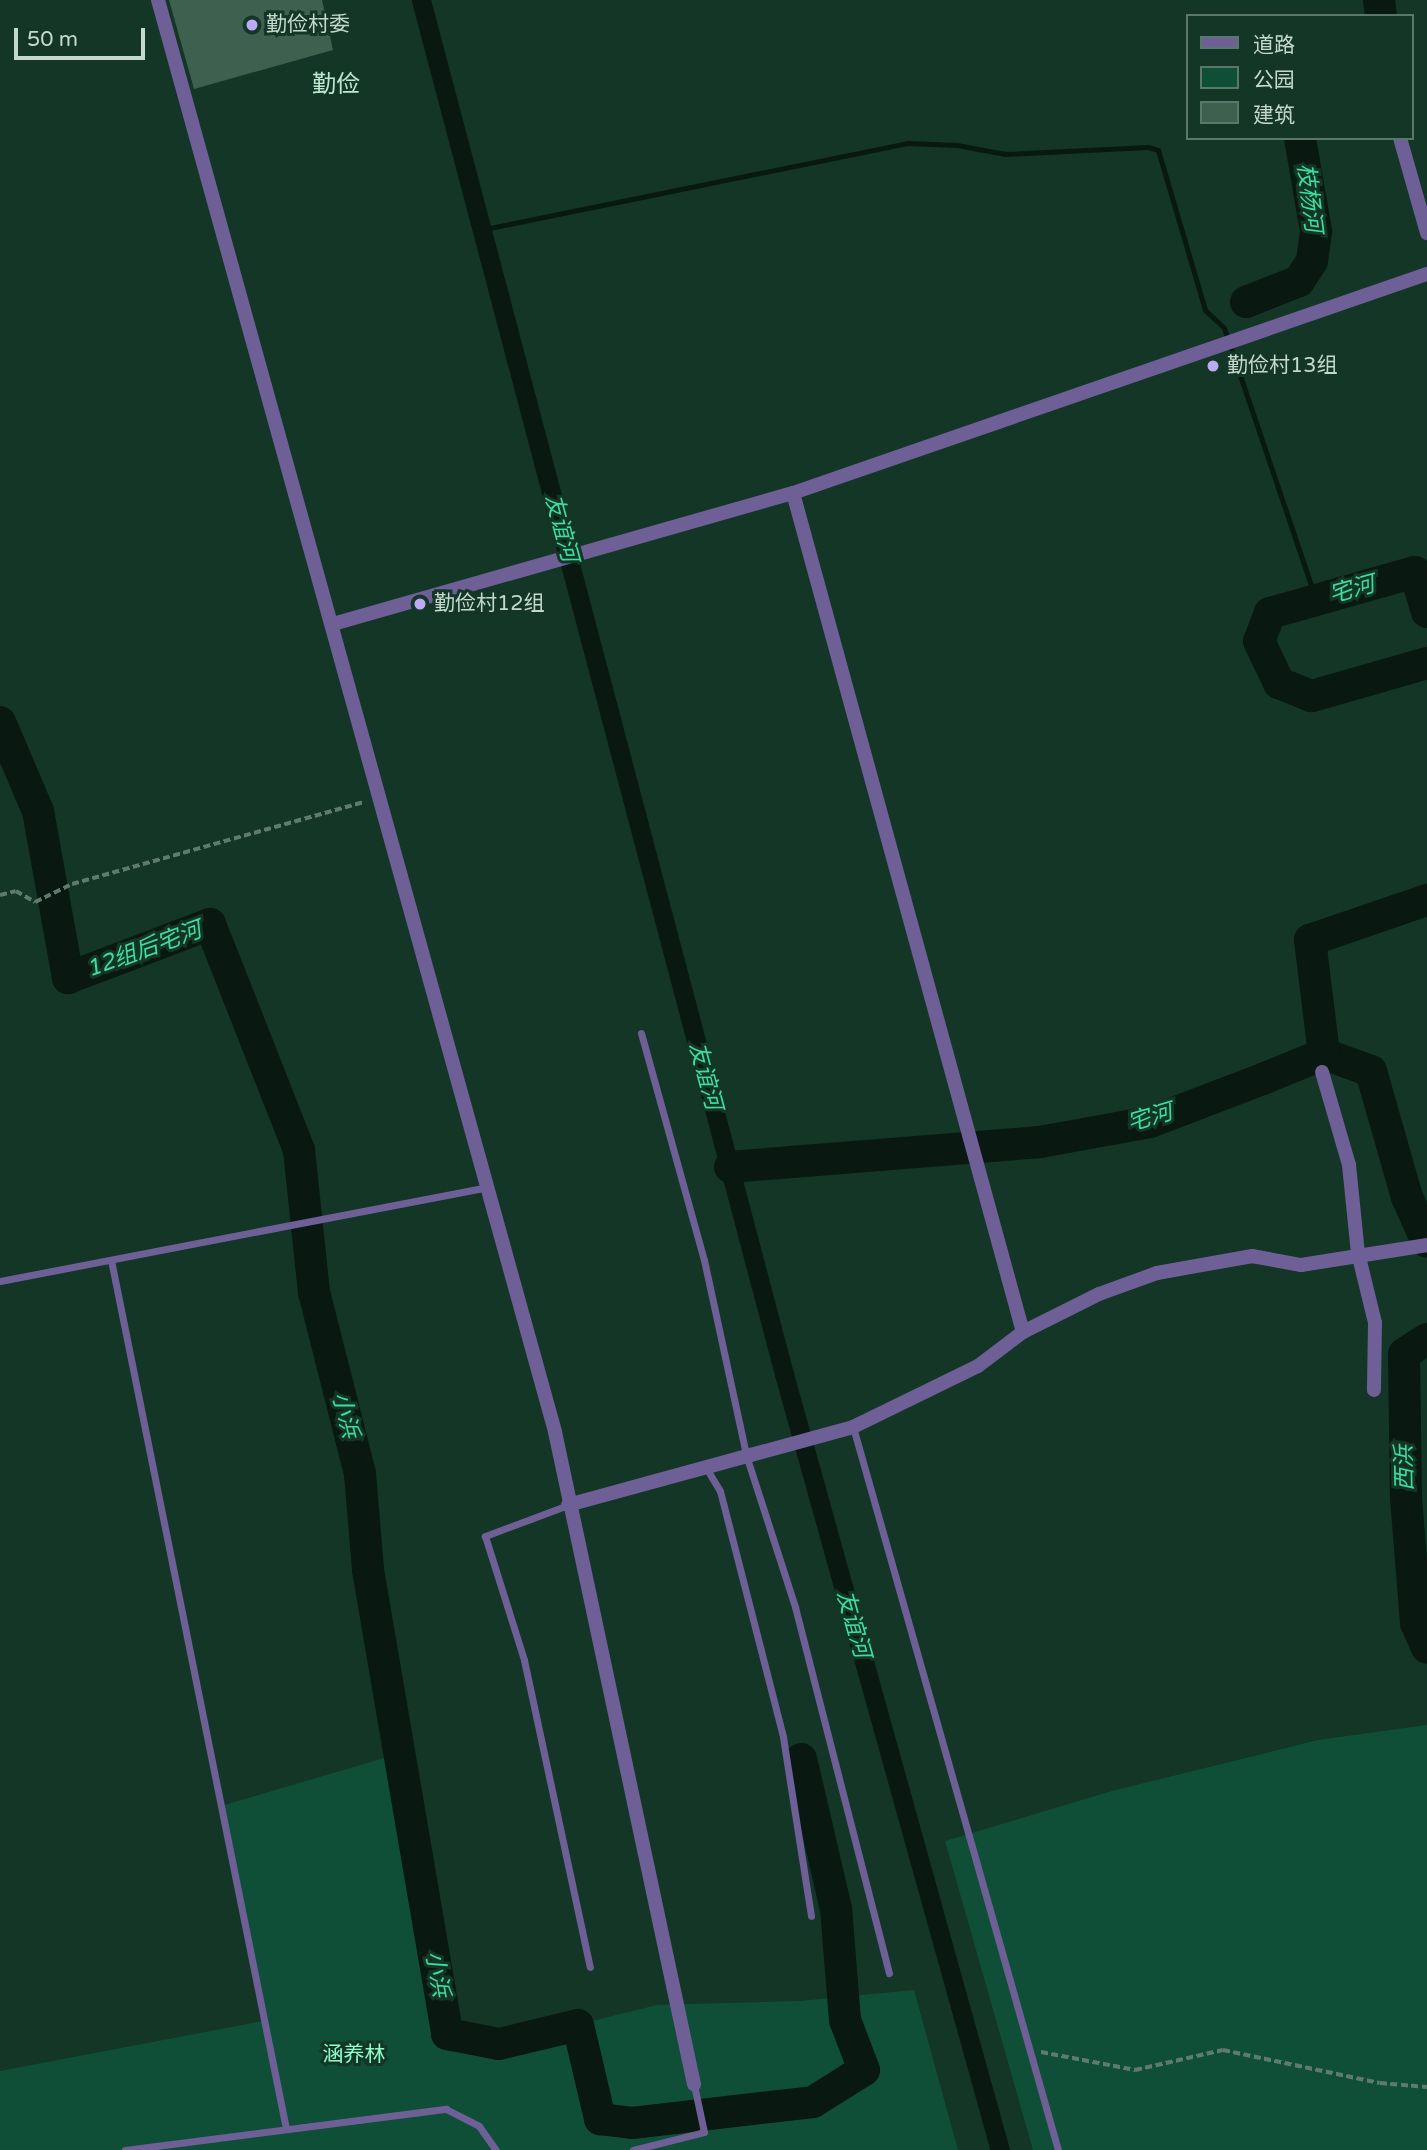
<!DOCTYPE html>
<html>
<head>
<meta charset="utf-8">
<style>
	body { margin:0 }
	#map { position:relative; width:1427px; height:2150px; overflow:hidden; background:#133627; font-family:"Varela Round","Noto Sans SC",sans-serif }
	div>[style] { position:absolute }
	.green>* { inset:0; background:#104f37 }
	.stream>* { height:5px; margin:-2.5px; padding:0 2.5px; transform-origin:2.5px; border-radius:2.5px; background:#091811 }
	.canal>* { height:19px; margin:-9.5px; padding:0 9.5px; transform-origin:9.5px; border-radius:9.5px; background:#091811 }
	.river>* { height:32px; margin:-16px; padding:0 16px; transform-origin:16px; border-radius:16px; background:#091811 }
	.building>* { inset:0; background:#3d604f }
	.path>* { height:3.5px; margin-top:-1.75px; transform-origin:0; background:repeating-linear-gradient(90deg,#5e7b6e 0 7px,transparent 0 10.5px) }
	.lane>* { height:7px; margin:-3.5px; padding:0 3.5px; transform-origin:3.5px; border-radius:3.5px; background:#6e6096 }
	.street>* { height:14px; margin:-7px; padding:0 7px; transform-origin:7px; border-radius:7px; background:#6e6096 }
	.dots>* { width:19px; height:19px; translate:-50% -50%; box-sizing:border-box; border:4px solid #133627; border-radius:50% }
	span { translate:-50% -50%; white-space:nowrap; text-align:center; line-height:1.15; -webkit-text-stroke:6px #133627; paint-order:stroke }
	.poi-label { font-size:21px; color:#c4d8cd }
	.left { translate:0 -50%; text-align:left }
	.park-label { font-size:21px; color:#8cfbc8 }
	.water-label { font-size:23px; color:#3edc9f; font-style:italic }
	.quarter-label { font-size:24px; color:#bfe6d1 }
	.legend { position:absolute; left:1186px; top:14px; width:228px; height:126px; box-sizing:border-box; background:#133627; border:2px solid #5a7769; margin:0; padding:9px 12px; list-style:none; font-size:21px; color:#c4d8cd }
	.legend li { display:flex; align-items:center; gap:14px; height:35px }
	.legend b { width:35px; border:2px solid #5a7769 }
	.scale { position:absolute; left:14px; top:28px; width:131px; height:32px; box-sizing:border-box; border:4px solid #c4d8cd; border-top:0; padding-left:9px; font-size:21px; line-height:24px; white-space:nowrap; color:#c4d8cd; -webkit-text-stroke:5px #133627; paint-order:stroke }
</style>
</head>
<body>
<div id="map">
	<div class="green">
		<div style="clip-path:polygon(1427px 1725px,1427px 2150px,1033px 2150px,945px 1841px,1112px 1791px,1318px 1740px)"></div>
		<div style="clip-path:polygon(398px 1754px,447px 2034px,499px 2044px,657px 2005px,800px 2001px,914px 1990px,958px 2150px,0 2150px,0 2071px,263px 2021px,221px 1806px)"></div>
	</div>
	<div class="stream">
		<div style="left:480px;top:230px;width:436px;rotate:-11.5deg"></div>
		<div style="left:907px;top:143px;width:50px;rotate:2.3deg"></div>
		<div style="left:957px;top:145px;width:49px;rotate:10.6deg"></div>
		<div style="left:1005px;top:154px;width:143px;rotate:-2.8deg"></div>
		<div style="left:1148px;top:147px;width:10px;rotate:17deg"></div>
		<div style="left:1158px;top:150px;width:167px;rotate:73.6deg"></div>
		<div style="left:1205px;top:310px;width:26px;rotate:43deg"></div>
		<div style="left:1224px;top:328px;width:287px;rotate:71.3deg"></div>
	</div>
	<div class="canal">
		<div style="left:421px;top:0;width:1421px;rotate:75.2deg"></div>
		<div style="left:784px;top:1374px;width:806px;rotate:74.45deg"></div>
	</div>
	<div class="river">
		<div style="left:1379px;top:0;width:16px;rotate:83deg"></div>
		<div style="left:1246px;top:302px;width:57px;rotate:-21.6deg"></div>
		<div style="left:1299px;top:281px;width:24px;rotate:-57deg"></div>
		<div style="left:1312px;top:261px;width:30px;rotate:-82deg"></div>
		<div style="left:1316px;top:231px;width:94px;rotate:-99.8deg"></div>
		<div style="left:1427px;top:612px;width:42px;rotate:-106.7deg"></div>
		<div style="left:1415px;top:572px;width:151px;rotate:164.2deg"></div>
		<div style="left:1270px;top:613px;width:30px;rotate:111deg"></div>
		<div style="left:1259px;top:641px;width:47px;rotate:64.5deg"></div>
		<div style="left:1279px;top:683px;width:35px;rotate:22deg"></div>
		<div style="left:1312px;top:696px;width:120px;rotate:-16deg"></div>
		<div style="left:0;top:722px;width:97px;rotate:66.9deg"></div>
		<div style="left:38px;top:811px;width:170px;rotate:79.8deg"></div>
		<div style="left:68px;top:978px;width:152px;rotate:-20.8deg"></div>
		<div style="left:210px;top:924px;width:243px;rotate:68.5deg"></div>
		<div style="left:299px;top:1150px;width:143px;rotate:84deg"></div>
		<div style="left:314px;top:1292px;width:188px;rotate:75.8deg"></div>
		<div style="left:360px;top:1474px;width:96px;rotate:85.2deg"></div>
		<div style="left:368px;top:1570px;width:471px;rotate:80.3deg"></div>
		<div style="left:447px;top:2034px;width:53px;rotate:10.9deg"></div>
		<div style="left:499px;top:2044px;width:81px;rotate:-13.5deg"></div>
		<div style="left:578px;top:2025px;width:97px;rotate:76.8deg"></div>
		<div style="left:600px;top:2119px;width:32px;rotate:7deg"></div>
		<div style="left:632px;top:2123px;width:182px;rotate:-6.6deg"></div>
		<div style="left:813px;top:2102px;width:60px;rotate:-32.1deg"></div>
		<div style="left:864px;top:2070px;width:53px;rotate:-110.8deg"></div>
		<div style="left:845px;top:2020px;width:111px;rotate:-94.6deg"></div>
		<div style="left:836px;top:1909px;width:154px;rotate:-103.1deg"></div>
		<div style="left:1324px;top:1054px;width:50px;rotate:19.9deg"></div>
		<div style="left:1371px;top:1071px;width:131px;rotate:74.1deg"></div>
		<div style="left:1407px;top:1197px;width:49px;rotate:66deg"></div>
		<div style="left:730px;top:1167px;width:311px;rotate:-4.6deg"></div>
		<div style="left:1040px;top:1142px;width:112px;rotate:-10.3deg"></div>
		<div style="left:1150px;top:1122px;width:123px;rotate:-20.9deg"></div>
		<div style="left:1265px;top:1078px;width:64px;rotate:-22.1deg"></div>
		<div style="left:1324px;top:1054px;width:115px;rotate:-97deg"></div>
		<div style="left:1310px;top:940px;width:124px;rotate:-18.9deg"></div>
		<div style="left:1427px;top:1339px;width:27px;rotate:147deg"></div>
		<div style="left:1404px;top:1354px;width:144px;rotate:89.2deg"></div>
		<div style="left:1406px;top:1498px;width:125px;rotate:85.4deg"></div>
		<div style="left:1416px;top:1623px;width:27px;rotate:66deg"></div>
	</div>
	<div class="building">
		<div style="clip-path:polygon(169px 0,322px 0,333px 50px,194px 89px)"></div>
	</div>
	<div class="path">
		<div style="left:0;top:895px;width:16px;rotate:-14deg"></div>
		<div style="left:16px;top:891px;width:22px;rotate:30deg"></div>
		<div style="left:35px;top:902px;width:41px;rotate:-25.9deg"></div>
		<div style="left:72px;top:884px;width:303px;rotate:-15.7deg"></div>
		<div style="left:1041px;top:2052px;width:96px;rotate:10.8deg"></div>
		<div style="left:1135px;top:2070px;width:90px;rotate:-12.8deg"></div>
		<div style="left:1223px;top:2050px;width:160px;rotate:11.9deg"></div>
		<div style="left:1380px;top:2083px;width:47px;rotate:4.9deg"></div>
	</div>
	<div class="lane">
		<div style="left:641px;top:1033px;width:236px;rotate:74.5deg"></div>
		<div style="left:704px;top:1260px;width:199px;rotate:77.8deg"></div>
		<div style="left:746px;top:1455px;width:160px;rotate:72.1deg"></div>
		<div style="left:795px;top:1607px;width:378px;rotate:75.6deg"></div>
		<div style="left:111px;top:1260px;width:886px;rotate:78.61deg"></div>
		<div style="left:0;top:1281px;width:496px;rotate:-10.9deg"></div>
		<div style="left:853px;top:1427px;width:752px;rotate:74.17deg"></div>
		<div style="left:705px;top:1466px;width:29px;rotate:59deg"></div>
		<div style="left:720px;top:1491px;width:254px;rotate:75.6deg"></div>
		<div style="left:783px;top:1737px;width:181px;rotate:81.1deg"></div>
		<div style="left:568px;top:1505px;width:89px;rotate:159.5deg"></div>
		<div style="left:485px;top:1536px;width:130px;rotate:72.5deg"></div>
		<div style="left:524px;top:1660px;width:314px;rotate:77.9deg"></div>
		<div style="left:125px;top:2150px;width:324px;rotate:-7.3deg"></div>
		<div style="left:446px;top:2109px;width:37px;rotate:27deg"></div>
		<div style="left:479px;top:2126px;width:29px;rotate:55deg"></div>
		<div style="left:633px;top:2150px;width:73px;rotate:-14.2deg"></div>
		<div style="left:704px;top:2132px;width:48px;rotate:-102deg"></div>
	</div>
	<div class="street">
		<div style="left:158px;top:0;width:1486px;rotate:74.5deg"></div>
		<div style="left:555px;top:1432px;width:667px;rotate:77.97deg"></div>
		<div style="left:1400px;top:138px;width:99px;rotate:74.1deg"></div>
		<div style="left:793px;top:493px;width:870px;rotate:74.67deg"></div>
		<div style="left:333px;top:624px;width:478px;rotate:-15.9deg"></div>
		<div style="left:793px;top:493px;width:671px;rotate:-19.06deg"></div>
		<div style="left:1322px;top:1072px;width:97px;rotate:73.8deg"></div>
		<div style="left:1349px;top:1165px;width:88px;rotate:84.2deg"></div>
		<div style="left:1358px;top:1253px;width:72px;rotate:76.3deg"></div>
		<div style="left:1375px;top:1323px;width:67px;rotate:90.9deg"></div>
		<div style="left:568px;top:1505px;width:295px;rotate:-15.3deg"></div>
		<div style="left:853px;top:1427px;width:139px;rotate:-26deg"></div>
		<div style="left:978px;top:1366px;width:56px;rotate:-37.1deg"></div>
		<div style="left:1023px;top:1332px;width:85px;rotate:-26.6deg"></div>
		<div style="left:1099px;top:1294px;width:62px;rotate:-19.9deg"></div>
		<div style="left:1157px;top:1273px;width:97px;rotate:-10.1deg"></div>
		<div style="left:1252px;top:1256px;width:50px;rotate:10.4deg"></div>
		<div style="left:1301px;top:1265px;width:128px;rotate:-9deg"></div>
	</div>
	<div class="dots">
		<div style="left:252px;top:25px;background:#bda9f5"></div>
		<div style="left:1213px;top:366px;background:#bda9f5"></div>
		<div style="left:420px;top:604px;background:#bda9f5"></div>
	</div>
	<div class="poi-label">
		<span class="left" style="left:266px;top:25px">勤俭村委</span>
		<span class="left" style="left:1227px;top:366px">勤俭村13组</span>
		<span class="left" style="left:434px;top:604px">勤俭村12组</span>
	</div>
	<div class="park-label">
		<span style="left:354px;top:2055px">涵养林</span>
	</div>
	<div class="water-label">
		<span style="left:1309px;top:198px;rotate:83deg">枝杨河</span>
		<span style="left:561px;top:528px;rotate:75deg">友谊河</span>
		<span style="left:1352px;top:590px;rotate:-15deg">宅河</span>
		<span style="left:144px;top:950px;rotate:-20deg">12组后宅河</span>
		<span style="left:705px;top:1076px;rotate:75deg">友谊河</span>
		<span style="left:1150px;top:1118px;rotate:-16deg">宅河</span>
		<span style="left:345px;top:1415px;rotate:76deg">小浜</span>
		<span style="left:1405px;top:1468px;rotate:-91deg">西浜</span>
		<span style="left:853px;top:1624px;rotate:74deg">友谊河</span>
		<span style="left:437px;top:1974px;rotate:80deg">小浜</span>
	</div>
	<div class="quarter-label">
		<span style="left:336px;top:85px">勤俭</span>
	</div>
	<ul class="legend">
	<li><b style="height:9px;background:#6e6096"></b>道路</li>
	<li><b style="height:19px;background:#104f37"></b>公园</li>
	<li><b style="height:19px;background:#3d604f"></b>建筑</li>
	</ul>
	<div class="scale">50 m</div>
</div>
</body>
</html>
